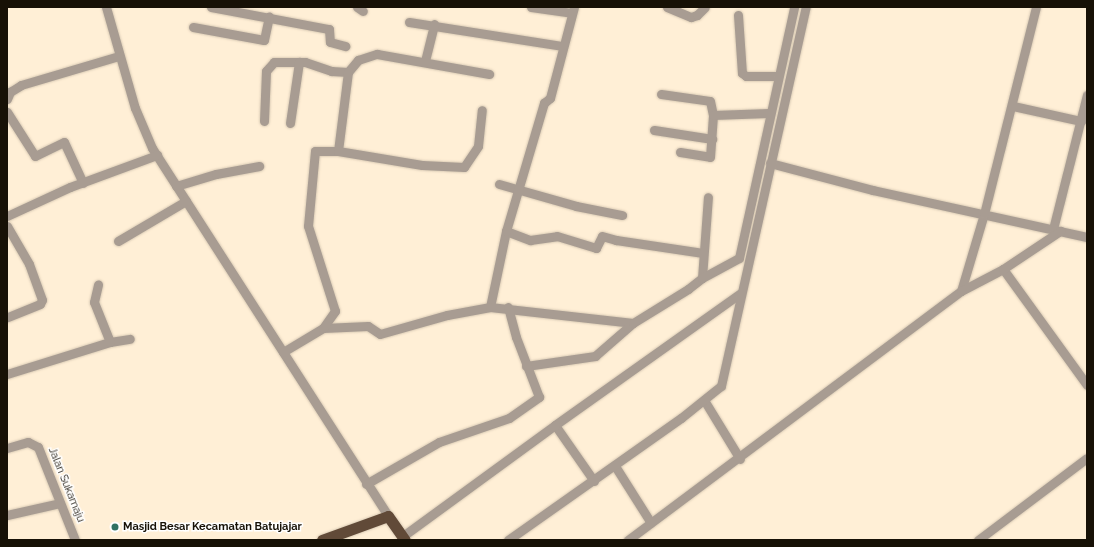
<!DOCTYPE html>
<html>
<head>
<meta charset="utf-8">
<style>
	body { margin:0 }
	#map { position:relative; width:1094px; height:547px; overflow:hidden; background:#ffefd6; font-family:Raleway,sans-serif }
	div>[style] { position:absolute }
	.roads { filter:drop-shadow(0 0 1px #dacbb5) drop-shadow(0 0 1px #dacbb5) }
	.minor>* { height:9px; margin:-4.5px; padding:0 4.5px; transform-origin:4.5px; border-radius:4.5px; background:#a89c92 }
	.trunk>* { height:11px; margin:-5.5px; padding:0 5.5px; transform-origin:5.5px; border-radius:5.5px; background:#614a38 }
	.dots>* { width:11px; height:11px; translate:-50% -50%; box-sizing:border-box; border:2px solid #fff; border-radius:50% }
	span { translate:-50% -50%; white-space:nowrap; text-align:center; line-height:1.15; -webkit-text-stroke:3px #fff; paint-order:stroke }
	.street-label { font-size:11px; color:#171106 }
	.poi-label { font-size:11px; color:#171106; font-weight:700 }
	.left { translate:0 -50%; text-align:left }
	.frame { position:absolute; inset:0; border:8px solid #171106; pointer-events:none }
</style>
</head>
<body>
<div id="map">
	<div class="roads">
		<div class="minor">
			<div style="left:106px;top:7px;width:105px;rotate:74deg"></div>
			<div style="left:135px;top:108px;width:43px;rotate:67deg"></div>
			<div style="left:152px;top:148px;width:437px;rotate:57.3deg"></div>
			<div style="left:211px;top:7px;width:120px;rotate:10.6deg"></div>
			<div style="left:329px;top:29px;width:13px;rotate:86deg"></div>
			<div style="left:330px;top:42px;width:16px;rotate:15deg"></div>
			<div style="left:357px;top:7px;width:7px;rotate:34deg"></div>
			<div style="left:531px;top:7px;width:41px;rotate:8.3deg"></div>
			<div style="left:667px;top:7px;width:26px;rotate:23deg"></div>
			<div style="left:691px;top:17px;width:6px;rotate:-18deg"></div>
			<div style="left:697px;top:15px;width:11px;rotate:-45deg"></div>
			<div style="left:738px;top:15px;width:58px;rotate:86.1deg"></div>
			<div style="left:742px;top:73px;width:5px;rotate:37deg"></div>
			<div style="left:746px;top:76px;width:32px"></div>
			<div style="left:409px;top:22px;width:156px;rotate:8.9deg"></div>
			<div style="left:193px;top:27px;width:72px;rotate:10.4deg"></div>
			<div style="left:264px;top:40px;width:24px;rotate:-78deg"></div>
			<div style="left:425px;top:61px;width:38px;rotate:-76deg"></div>
			<div style="left:661px;top:94px;width:49px;rotate:8.1deg"></div>
			<div style="left:710px;top:101px;width:14px;rotate:78deg"></div>
			<div style="left:7px;top:99px;width:8px;rotate:-67deg"></div>
			<div style="left:10px;top:92px;width:13px;rotate:-32deg"></div>
			<div style="left:21px;top:85px;width:102px;rotate:-16.5deg"></div>
			<div style="left:1013px;top:106px;width:70px;rotate:12.4deg"></div>
			<div style="left:7px;top:112px;width:52px;rotate:57.5deg"></div>
			<div style="left:35px;top:156px;width:32px;rotate:-26deg"></div>
			<div style="left:64px;top:142px;width:45px;rotate:65.1deg"></div>
			<div style="left:264px;top:121px;width:50px;rotate:-87.7deg"></div>
			<div style="left:266px;top:71px;width:12px;rotate:-48deg"></div>
			<div style="left:274px;top:62px;width:31px"></div>
			<div style="left:305px;top:62px;width:28px;rotate:19deg"></div>
			<div style="left:331px;top:71px;width:17px;rotate:3deg"></div>
			<div style="left:348px;top:72px;width:16px;rotate:-50deg"></div>
			<div style="left:358px;top:60px;width:20px;rotate:-18deg"></div>
			<div style="left:377px;top:54px;width:114px;rotate:10.1deg"></div>
			<div style="left:290px;top:123px;width:62px;rotate:-81.6deg"></div>
			<div style="left:654px;top:130px;width:59px;rotate:8.8deg"></div>
			<div style="left:338px;top:151px;width:80px;rotate:-82.8deg"></div>
			<div style="left:680px;top:152px;width:30px;rotate:9deg"></div>
			<div style="left:710px;top:157px;width:42px;rotate:-85.9deg"></div>
			<div style="left:713px;top:115px;width:56px;rotate:-2deg"></div>
			<div style="left:770px;top:163px;width:106px;rotate:14.7deg"></div>
			<div style="left:873px;top:190px;width:219px;rotate:12.4deg"></div>
			<div style="left:499px;top:184px;width:80px;rotate:15.9deg"></div>
			<div style="left:576px;top:206px;width:47px;rotate:11.1deg"></div>
			<div style="left:176px;top:186px;width:42px;rotate:-16.7deg"></div>
			<div style="left:216px;top:174px;width:44px;rotate:-10.5deg"></div>
			<div style="left:7px;top:216px;width:69px;rotate:-24.7deg"></div>
			<div style="left:70px;top:187px;width:93px;rotate:-20.2deg"></div>
			<div style="left:7px;top:226px;width:44px;rotate:59.9deg"></div>
			<div style="left:29px;top:264px;width:38px;rotate:70deg"></div>
			<div style="left:42px;top:300px;width:4px;rotate:117deg"></div>
			<div style="left:40px;top:304px;width:35px;rotate:158deg"></div>
			<div style="left:1053px;top:229px;width:138px;rotate:-75.8deg"></div>
			<div style="left:506px;top:231px;width:26px;rotate:21deg"></div>
			<div style="left:530px;top:240px;width:27px;rotate:-8deg"></div>
			<div style="left:557px;top:236px;width:41px;rotate:17.1deg"></div>
			<div style="left:596px;top:248px;width:13px;rotate:-63deg"></div>
			<div style="left:602px;top:236px;width:15px;rotate:16deg"></div>
			<div style="left:616px;top:240px;width:88px;rotate:8.5deg"></div>
			<div style="left:118px;top:241px;width:79px;rotate:-30.5deg"></div>
			<div style="left:1003px;top:269px;width:143px;rotate:54.1deg"></div>
			<div style="left:702px;top:278px;width:81px;rotate:-85.8deg"></div>
			<div style="left:961px;top:291px;width:80px;rotate:-73.4deg"></div>
			<div style="left:984px;top:214px;width:213px;rotate:-75.9deg"></div>
			<div style="left:490px;top:307px;width:78px;rotate:-78.1deg"></div>
			<div style="left:506px;top:231px;width:134px;rotate:-73.5deg"></div>
			<div style="left:544px;top:103px;width:8px;rotate:-40deg"></div>
			<div style="left:550px;top:98px;width:94px;rotate:-75.2deg"></div>
			<div style="left:323px;top:328px;width:45px;rotate:-2.5deg"></div>
			<div style="left:368px;top:326px;width:14px;rotate:34deg"></div>
			<div style="left:380px;top:334px;width:70px;rotate:-15.8deg"></div>
			<div style="left:447px;top:315px;width:44px;rotate:-10.5deg"></div>
			<div style="left:490px;top:307px;width:144px;rotate:6.4deg"></div>
			<div style="left:110px;top:342px;width:20px;rotate:-9deg"></div>
			<div style="left:283px;top:352px;width:47px;rotate:-31deg"></div>
			<div style="left:323px;top:328px;width:21px;rotate:-55deg"></div>
			<div style="left:335px;top:311px;width:89px;rotate:-107.6deg"></div>
			<div style="left:308px;top:226px;width:75px;rotate:-84.7deg"></div>
			<div style="left:315px;top:151px;width:23px"></div>
			<div style="left:338px;top:151px;width:85px;rotate:9.5deg"></div>
			<div style="left:422px;top:165px;width:42px;rotate:2.7deg"></div>
			<div style="left:464px;top:167px;width:25px;rotate:-56deg"></div>
			<div style="left:478px;top:146px;width:36px;rotate:-84deg"></div>
			<div style="left:526px;top:366px;width:70px;rotate:-8.2deg"></div>
			<div style="left:595px;top:356px;width:50px;rotate:-41deg"></div>
			<div style="left:633px;top:323px;width:65px;rotate:-31.7deg"></div>
			<div style="left:688px;top:289px;width:18px;rotate:-38deg"></div>
			<div style="left:702px;top:278px;width:42px;rotate:-28.4deg"></div>
			<div style="left:739px;top:258px;width:257px;rotate:-77.6deg"></div>
			<div style="left:7px;top:374px;width:108px;rotate:-17.3deg"></div>
			<div style="left:110px;top:342px;width:43px;rotate:-111.8deg"></div>
			<div style="left:94px;top:302px;width:18px;rotate:-77deg"></div>
			<div style="left:704px;top:400px;width:69px;rotate:58.6deg"></div>
			<div style="left:7px;top:448px;width:22px;rotate:-16deg"></div>
			<div style="left:28px;top:442px;width:11px;rotate:27deg"></div>
			<div style="left:38px;top:447px;width:100px;rotate:68.3deg"></div>
			<div style="left:615px;top:466px;width:67px;rotate:57.7deg"></div>
			<div style="left:594px;top:481px;width:68px;rotate:-124.9deg"></div>
			<div style="left:555px;top:425px;width:228px;rotate:-35.4deg"></div>
			<div style="left:366px;top:484px;width:84px;rotate:-29.9deg"></div>
			<div style="left:439px;top:442px;width:74px;rotate:-18.9deg"></div>
			<div style="left:509px;top:418px;width:37px;rotate:-35deg"></div>
			<div style="left:539px;top:397px;width:64px;rotate:-111deg"></div>
			<div style="left:516px;top:337px;width:31px;rotate:-105deg"></div>
			<div style="left:7px;top:515px;width:54px;rotate:-12.8deg"></div>
			<div style="left:403px;top:536px;width:188px;rotate:-36.1deg"></div>
			<div style="left:508px;top:540px;width:212px;rotate:-35.2deg"></div>
			<div style="left:681px;top:418px;width:51px;rotate:-38.7deg"></div>
			<div style="left:721px;top:386px;width:388px;rotate:-77.4deg"></div>
			<div style="left:628px;top:540px;width:416px;rotate:-36.8deg"></div>
			<div style="left:961px;top:291px;width:47px;rotate:-27.6deg"></div>
			<div style="left:1003px;top:269px;width:69px;rotate:-33.7deg"></div>
			<div style="left:978px;top:540px;width:136px;rotate:-37deg"></div>
		</div>
		<div class="trunk">
			<div style="left:322px;top:540px;width:70px;rotate:-20deg"></div>
			<div style="left:388px;top:516px;width:29px;rotate:55deg"></div>
		</div>
	</div>
	<div class="dots">
		<div style="left:115px;top:527px;background:#307263"></div>
	</div>
	<div class="street-label">
		<span style="left:66px;top:485px;rotate:68deg">Jalan Sukamaju</span>
	</div>
	<div class="poi-label">
		<span class="left" style="left:123px;top:527px">Masjid Besar Kecamatan Batujajar</span>
	</div>
	<div class="frame"></div>
</div>
</body>
</html>
